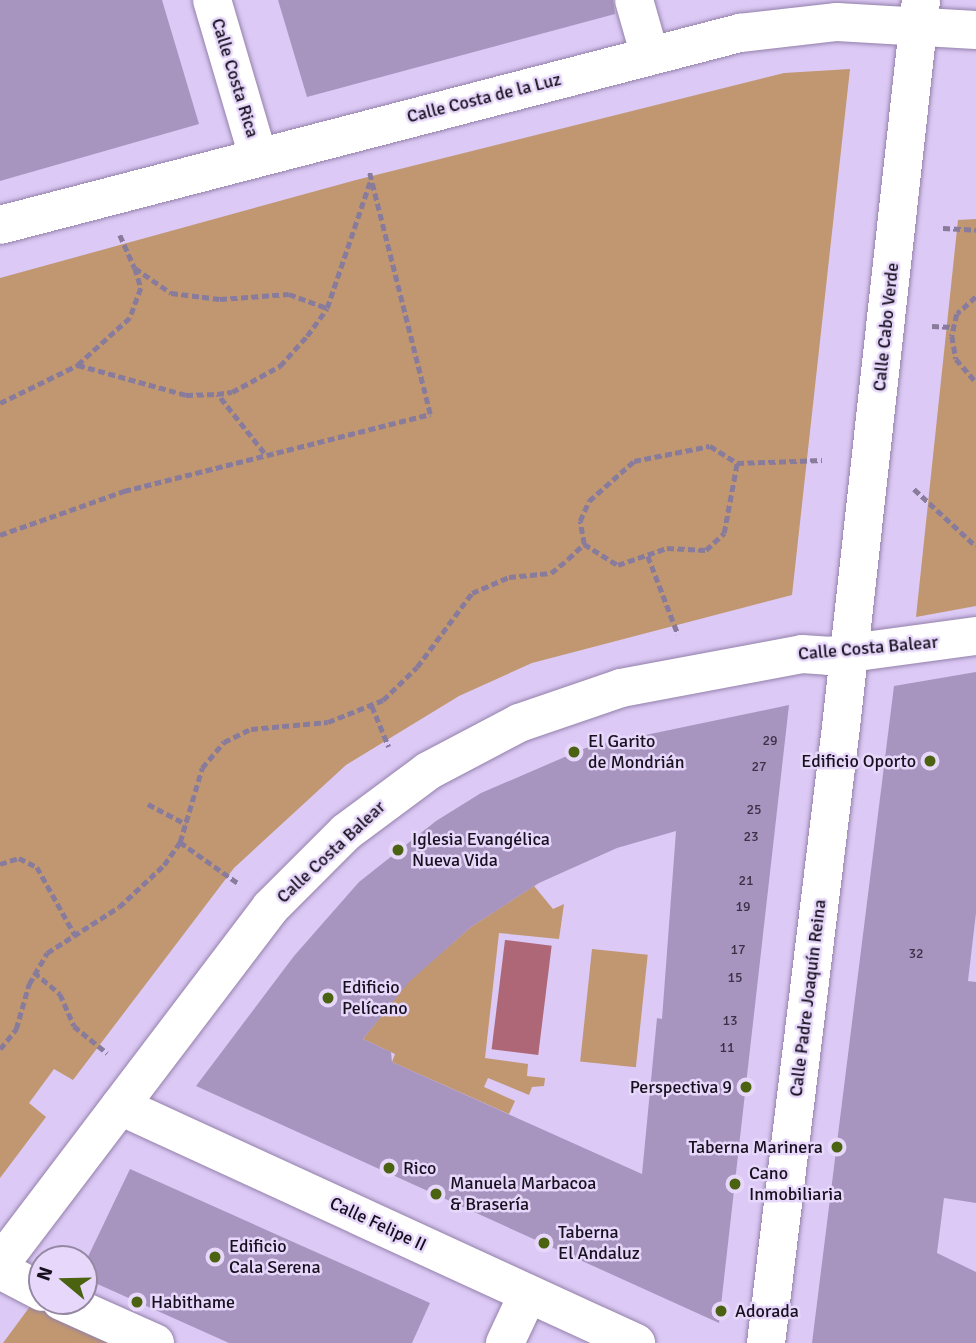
<!DOCTYPE html>
<html>
<head>
<meta charset="utf-8">
<style>
	body { margin:0 }
	#map { position:relative; width:976px; height:1343px; overflow:hidden; background:#dcc9f5; font-family:Signika,sans-serif }
	div>[style] { position:absolute }
	.green>* { inset:0; background:#c09770; transform-origin:0 0 }
	.water>* { inset:0; background:#ad6777; transform-origin:0 0 }
	.building>* { inset:0; background:#a895bf }
	.path>* { height:4.5px; margin-top:-2.25px; transform-origin:0; background:repeating-linear-gradient(90deg,#897b9b 0 7px,transparent 0 10.5px) }
	.roads { filter:drop-shadow(0 0 2px #9381aa) drop-shadow(0 0 2px #9381aa) }
	.minor>* { height:38px; margin:-19px; padding:0 19px; transform-origin:19px; border-radius:19px; background:#fff }
	.dots>* { width:19px; height:19px; translate:-50% -50%; box-sizing:border-box; border:4px solid #e7d8fb; border-radius:50% }
	span { translate:-50% -50%; white-space:nowrap; text-align:center; line-height:1.15; -webkit-text-stroke:5px #e7d8fb; paint-order:stroke }
	.number-label { font-size:14px; color:#3b3147 }
	.number-label span { -webkit-text-stroke-width:0 }
	.street-label { font-size:18px; color:#17101f }
	.poi-label { font-size:18px; color:#17101f }
	.left { translate:0 -50%; text-align:left }
	.right { translate:-100% -50%; text-align:right }
	.north { position:absolute; left:28px; top:1245px; width:70px; height:70px; box-sizing:border-box; background:#e7d8fb; border:2px solid #9488a3; border-radius:50%; rotate:289deg; font-size:19px; font-weight:700; line-height:28px; text-align:center; color:#17101f }
	.north::after { content:''; display:block; margin:auto; width:24px; height:32px; background:#4b6311; clip-path:polygon(50% 0,100% 100%,50% 72%,0 100%) }
</style>
</head>
<body>
<div id="map">
	<div class="green">
		<div style="clip-path:polygon(850px 69px,792px 595px,532px 663px,459px 696px,346px 765px,234px 868px,73px 1080px,54px 1069px,29px 1103px,46px 1117px,0 1178px,0 278px,356px 180px,784px 73px)"></div>
		<div style="clip-path:polygon(976px 219px,976px 606px,916px 617px,958px 220px)"></div>
		<div style="clip-path:polygon(534px 886px,553px 909px,564px 904px,559px 939px,499px 933px,485px 1058px,528px 1064px,527px 1076px,545px 1078px,544px 1086px,532px 1087px,529px 1095px,488px 1078px,484px 1087px,515px 1101px,509px 1114px,392px 1062px,395px 1054px,363px 1039px,408px 982px,471px 927px)"></div>
		<div style="left:592px;top:949px;width:56px;height:113px;rotate:6deg"></div>
		<div style="clip-path:polygon(34px 1301px,121px 1343px,3px 1343px)"></div>
	</div>
	<div class="water">
		<div style="left:505px;top:940px;width:47px;height:110px;rotate:7deg"></div>
	</div>
	<div class="building">
		<div style="clip-path:polygon(0 0,162px 0,199px 124px,0 181px)"></div>
		<div style="clip-path:polygon(278px 0,613px 0,615px 14px,307px 97px)"></div>
		<div style="clip-path:polygon(976px 672px,976px 913px,968px 981px,976px 982px,976px 1203px,944px 1198px,937px 1253px,976px 1272px,976px 1343px,812px 1343px,894px 686px)"></div>
		<div style="clip-path:polygon(evenodd,789px 705px,719px 1323px,196px 1086px,294px 956px,359px 882px,436px 821px,481px 793px,588px 747px,789px 705px,676px 831px,662px 1019px,657px 1018px,642px 1174px,392px 1062px,391px 1052px,363px 1039px,409px 982px,471px 927px,539px 883px,617px 848px,676px 831px)"></div>
		<div style="clip-path:polygon(130px 1169px,430px 1303px,412px 1343px,229px 1343px,84px 1278px,84px 1265px)"></div>
	</div>
	<div class="path">
		<div style="left:943px;top:228px;width:33px;rotate:3deg"></div>
		<div style="left:120px;top:235px;width:36px;rotate:66deg"></div>
		<div style="left:135px;top:268px;width:44px;rotate:34.8deg"></div>
		<div style="left:171px;top:293px;width:49px;rotate:7deg"></div>
		<div style="left:220px;top:299px;width:69px;rotate:-4.1deg"></div>
		<div style="left:289px;top:294px;width:40px;rotate:20.2deg"></div>
		<div style="left:135px;top:268px;width:21px;rotate:73deg"></div>
		<div style="left:141px;top:288px;width:32px;rotate:110deg"></div>
		<div style="left:130px;top:318px;width:70px;rotate:137.9deg"></div>
		<div style="left:78px;top:365px;width:112px;rotate:15.5deg"></div>
		<div style="left:186px;top:395px;width:31px;rotate:-2deg"></div>
		<div style="left:976px;top:297px;width:25px;rotate:138deg"></div>
		<div style="left:957px;top:314px;width:23px;rotate:103deg"></div>
		<div style="left:952px;top:336px;width:23px;rotate:80deg"></div>
		<div style="left:956px;top:359px;width:30px;rotate:49deg"></div>
		<div style="left:932px;top:326px;width:21px;rotate:3deg"></div>
		<div style="left:0;top:403px;width:87px;rotate:-26deg"></div>
		<div style="left:264px;top:453px;width:75px;rotate:-128.5deg"></div>
		<div style="left:217px;top:394px;width:15px;rotate:-8deg"></div>
		<div style="left:232px;top:392px;width:55px;rotate:-28.4deg"></div>
		<div style="left:280px;top:366px;width:40px;rotate:-48deg"></div>
		<div style="left:307px;top:336px;width:34px;rotate:-54deg"></div>
		<div style="left:327px;top:308px;width:136px;rotate:-71.2deg"></div>
		<div style="left:914px;top:489px;width:84px;rotate:42.6deg"></div>
		<div style="left:0;top:535px;width:132px;rotate:-19.5deg"></div>
		<div style="left:124px;top:491px;width:316px;rotate:-14.1deg"></div>
		<div style="left:430px;top:414px;width:251px;rotate:-104.1deg"></div>
		<div style="left:584px;top:544px;width:40px;rotate:32deg"></div>
		<div style="left:618px;top:565px;width:52px;rotate:-19.1deg"></div>
		<div style="left:667px;top:548px;width:39px;rotate:3deg"></div>
		<div style="left:706px;top:550px;width:25px;rotate:-43deg"></div>
		<div style="left:724px;top:533px;width:71px;rotate:-79.5deg"></div>
		<div style="left:648px;top:556px;width:84px;rotate:69deg"></div>
		<div style="left:372px;top:706px;width:44px;rotate:67.5deg"></div>
		<div style="left:148px;top:804px;width:43px;rotate:27.8deg"></div>
		<div style="left:180px;top:842px;width:71px;rotate:35.3deg"></div>
		<div style="left:0;top:864px;width:20px;rotate:-18deg"></div>
		<div style="left:19px;top:858px;width:20px;rotate:27deg"></div>
		<div style="left:37px;top:867px;width:78px;rotate:60.8deg"></div>
		<div style="left:34px;top:972px;width:34px;rotate:40deg"></div>
		<div style="left:60px;top:994px;width:35px;rotate:66deg"></div>
		<div style="left:74px;top:1026px;width:43px;rotate:39.3deg"></div>
		<div style="left:0;top:1049px;width:26px;rotate:-51deg"></div>
		<div style="left:16px;top:1029px;width:47px;rotate:-73.9deg"></div>
		<div style="left:29px;top:984px;width:36px;rotate:-60deg"></div>
		<div style="left:47px;top:953px;width:85px;rotate:-32.6deg"></div>
		<div style="left:119px;top:907px;width:62px;rotate:-43deg"></div>
		<div style="left:164px;top:865px;width:28px;rotate:-55deg"></div>
		<div style="left:180px;top:842px;width:77px;rotate:-73.4deg"></div>
		<div style="left:202px;top:768px;width:34px;rotate:-50deg"></div>
		<div style="left:224px;top:742px;width:30px;rotate:-26deg"></div>
		<div style="left:251px;top:729px;width:77px;rotate:-5.2deg"></div>
		<div style="left:328px;top:722px;width:59px;rotate:-21.8deg"></div>
		<div style="left:383px;top:700px;width:47px;rotate:-44.1deg"></div>
		<div style="left:417px;top:667px;width:92px;rotate:-53.4deg"></div>
		<div style="left:472px;top:593px;width:40px;rotate:-23.4deg"></div>
		<div style="left:509px;top:577px;width:42px;rotate:-5.4deg"></div>
		<div style="left:551px;top:573px;width:22px;rotate:-39deg"></div>
		<div style="left:568px;top:559px;width:22px;rotate:-43deg"></div>
		<div style="left:584px;top:544px;width:23px;rotate:-100deg"></div>
		<div style="left:580px;top:521px;width:22px;rotate:-66deg"></div>
		<div style="left:589px;top:501px;width:60px;rotate:-41.6deg"></div>
		<div style="left:634px;top:461px;width:77px;rotate:-11.2deg"></div>
		<div style="left:710px;top:446px;width:32px;rotate:32deg"></div>
		<div style="left:737px;top:463px;width:85px;rotate:-2deg"></div>
	</div>
	<div class="roads">
		<div class="minor">
			<div style="left:212px;top:0;width:163px;rotate:73.6deg"></div>
			<div style="left:634px;top:0;width:58px;rotate:74.1deg"></div>
			<div style="left:0;top:225px;width:765px;rotate:-14.55deg"></div>
			<div style="left:740px;top:33px;width:98px;rotate:-6.5deg"></div>
			<div style="left:837px;top:22px;width:139px;rotate:3.3deg"></div>
			<div style="left:120px;top:1106px;width:568px;rotate:24.67deg"></div>
			<div style="left:0;top:1264px;width:447px;rotate:-52.8deg"></div>
			<div style="left:270px;top:908px;width:107px;rotate:-45deg"></div>
			<div style="left:346px;top:832px;width:102px;rotate:-36.6deg"></div>
			<div style="left:428px;top:771px;width:103px;rotate:-27.8deg"></div>
			<div style="left:519px;top:723px;width:108px;rotate:-18.9deg"></div>
			<div style="left:621px;top:688px;width:184px;rotate:-10.6deg"></div>
			<div style="left:802px;top:654px;width:26px;rotate:4deg"></div>
			<div style="left:828px;top:656px;width:149px;rotate:-7.7deg"></div>
			<div style="left:0;top:1270px;width:47px;rotate:27.6deg"></div>
			<div style="left:61px;top:1301px;width:103px;rotate:24.1deg"></div>
			<div style="left:505px;top:1343px;width:54px;rotate:-64.9deg"></div>
			<div style="left:766px;top:1343px;width:621px;rotate:-83.06deg"></div>
			<div style="left:841px;top:727px;width:731px;rotate:-83.72deg"></div>
		</div>
	</div>
	<div class="dots">
		<div style="left:574px;top:752px;background:#4b6311"></div>
		<div style="left:930px;top:761px;background:#4b6311"></div>
		<div style="left:398px;top:850px;background:#4b6311"></div>
		<div style="left:328px;top:998px;background:#4b6311"></div>
		<div style="left:746px;top:1087px;background:#4b6311"></div>
		<div style="left:837px;top:1147px;background:#4b6311"></div>
		<div style="left:389px;top:1168px;background:#4b6311"></div>
		<div style="left:735px;top:1184px;background:#4b6311"></div>
		<div style="left:436px;top:1194px;background:#4b6311"></div>
		<div style="left:544px;top:1243px;background:#4b6311"></div>
		<div style="left:215px;top:1257px;background:#4b6311"></div>
		<div style="left:137px;top:1302px;background:#4b6311"></div>
		<div style="left:721px;top:1311px;background:#4b6311"></div>
	</div>
	<div class="number-label">
		<span style="left:770px;top:741px">29</span>
		<span style="left:759px;top:767px">27</span>
		<span style="left:754px;top:810px">25</span>
		<span style="left:751px;top:837px">23</span>
		<span style="left:746px;top:881px">21</span>
		<span style="left:743px;top:907px">19</span>
		<span style="left:738px;top:950px">17</span>
		<span style="left:916px;top:954px">32</span>
		<span style="left:735px;top:978px">15</span>
		<span style="left:730px;top:1021px">13</span>
		<span style="left:727px;top:1048px">11</span>
	</div>
	<div class="street-label">
		<span style="left:235px;top:78px;rotate:73deg">Calle Costa Rica</span>
		<span style="left:484px;top:98px;rotate:-14deg">Calle Costa de la Luz</span>
		<span style="left:886px;top:327px;rotate:-84deg">Calle Cabo Verde</span>
		<span style="left:868px;top:648px;rotate:-5deg">Calle Costa Balear</span>
		<span style="left:331px;top:852px;rotate:-43deg">Calle Costa Balear</span>
		<span style="left:808px;top:998px;rotate:-83deg">Calle Padre Joaquín Reina</span>
		<span style="left:378px;top:1224px;rotate:25deg">Calle Felipe II</span>
	</div>
	<div class="poi-label">
		<span class="left" style="left:588px;top:752px">El Garito<br>de Mondrián</span>
		<span class="right" style="left:916px;top:761px">Edificio Oporto</span>
		<span class="left" style="left:412px;top:850px">Iglesia Evangélica<br>Nueva Vida</span>
		<span class="left" style="left:342px;top:998px">Edificio<br>Pelícano</span>
		<span class="right" style="left:732px;top:1087px">Perspectiva 9</span>
		<span class="right" style="left:823px;top:1147px">Taberna Marinera</span>
		<span class="left" style="left:403px;top:1168px">Rico</span>
		<span class="left" style="left:749px;top:1184px">Cano<br>Inmobiliaria</span>
		<span class="left" style="left:450px;top:1194px">Manuela Marbacoa<br>&amp; Brasería</span>
		<span class="left" style="left:558px;top:1243px">Taberna<br>El Andaluz</span>
		<span class="left" style="left:229px;top:1257px">Edificio<br>Cala Serena</span>
		<span class="left" style="left:151px;top:1302px">Habithame</span>
		<span class="left" style="left:735px;top:1311px">Adorada</span>
	</div>
	<div class="north">N</div>
</div>
</body>
</html>
